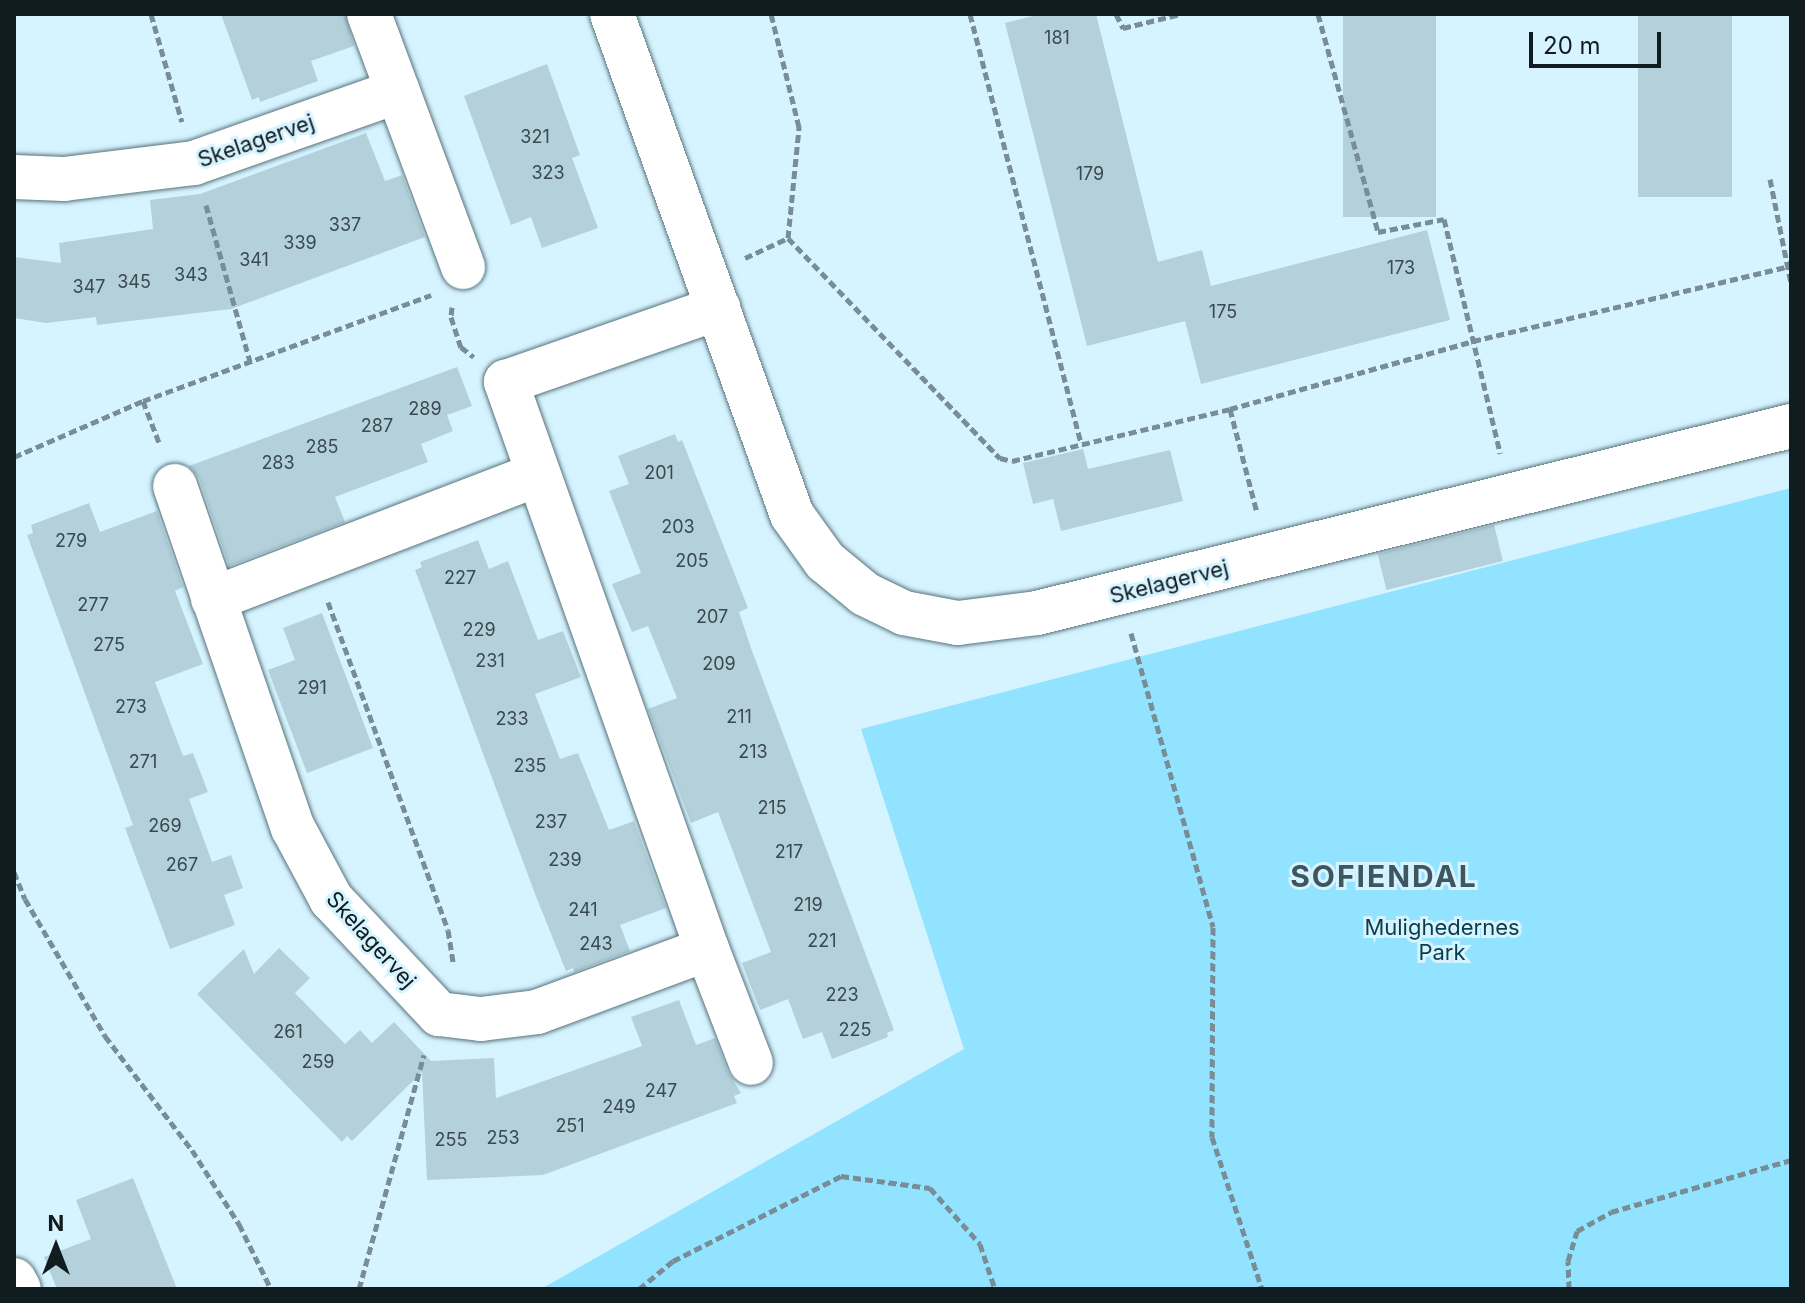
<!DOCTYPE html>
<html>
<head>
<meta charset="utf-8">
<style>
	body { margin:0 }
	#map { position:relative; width:1805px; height:1303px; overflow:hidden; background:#d6f4ff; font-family:Inter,sans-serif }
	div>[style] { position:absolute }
	.green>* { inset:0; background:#91e3ff }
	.building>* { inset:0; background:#b4d1db; transform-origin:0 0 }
	.path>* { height:5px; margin-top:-2.5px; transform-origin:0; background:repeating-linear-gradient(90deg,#788d95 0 8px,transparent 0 12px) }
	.roads { filter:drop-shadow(0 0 2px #58737c) drop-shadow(0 0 2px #58737c) }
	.street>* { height:44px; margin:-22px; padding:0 22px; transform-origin:22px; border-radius:22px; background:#fff }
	span { translate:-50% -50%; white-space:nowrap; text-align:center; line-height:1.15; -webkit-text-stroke:6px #d6f4ff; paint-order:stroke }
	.number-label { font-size:18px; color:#3a494f }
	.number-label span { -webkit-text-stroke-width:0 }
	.street-label { font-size:22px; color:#111c20 }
	.park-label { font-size:22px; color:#0b3d4b }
	.district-label { font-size:30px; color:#3d5660; font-weight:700; letter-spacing:2px }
	.frame { position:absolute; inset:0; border:16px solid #111c20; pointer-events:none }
	.north { position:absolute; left:16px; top:1207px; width:80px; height:80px; -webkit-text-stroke:6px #d6f4ff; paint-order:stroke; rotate:0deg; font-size:22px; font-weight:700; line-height:32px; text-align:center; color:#111c20 }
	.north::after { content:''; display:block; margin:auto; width:28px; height:36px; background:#111c20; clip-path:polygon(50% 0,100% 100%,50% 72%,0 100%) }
	.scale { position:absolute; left:1529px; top:32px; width:132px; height:36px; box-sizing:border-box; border:4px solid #111c20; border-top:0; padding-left:10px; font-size:24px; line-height:28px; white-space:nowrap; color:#111c20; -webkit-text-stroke:6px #d6f4ff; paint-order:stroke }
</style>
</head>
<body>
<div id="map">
	<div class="green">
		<div style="clip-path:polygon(1791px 488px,1791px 1289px,541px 1289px,964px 1049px,861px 729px)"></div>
	</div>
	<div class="building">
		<div style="clip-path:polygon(221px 14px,345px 14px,354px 46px,311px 61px,318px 81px,260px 102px,259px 97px,252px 100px)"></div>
		<div style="clip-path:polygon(1041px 14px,1096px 14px,1158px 262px,1202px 250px,1211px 286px,1427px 230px,1450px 320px,1201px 384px,1185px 321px,1087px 346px,1005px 23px)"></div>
		<div style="left:1343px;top:14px;width:93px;height:203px"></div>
		<div style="left:1638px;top:14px;width:94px;height:183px"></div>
		<div style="clip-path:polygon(547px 64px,580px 155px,572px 158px,598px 228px,542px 248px,531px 217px,511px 225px,464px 96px)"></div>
		<div style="clip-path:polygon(366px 133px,385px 181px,402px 175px,425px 237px,231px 309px,97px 325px,96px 317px,46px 323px,14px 318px,14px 257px,61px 263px,59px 243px,153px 229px,150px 200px,200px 194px)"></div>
		<div style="clip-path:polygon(457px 367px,472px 406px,447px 415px,453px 431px,421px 444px,428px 462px,335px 497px,345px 522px,229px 566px,199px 478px,189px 466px)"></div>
		<div style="clip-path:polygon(675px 434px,678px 442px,682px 440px,748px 608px,739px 612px,751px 648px,894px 1030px,887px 1033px,888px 1037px,832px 1059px,822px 1032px,803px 1039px,788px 999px,760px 1010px,742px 963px,771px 952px,718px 812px,691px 823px,648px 709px,677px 698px,648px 626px,632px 632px,612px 584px,641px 573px,609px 491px,629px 484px,618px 456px)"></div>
		<div style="clip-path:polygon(1083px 449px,1088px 469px,1170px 450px,1183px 501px,1061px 531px,1053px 499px,1033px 504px,1023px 463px)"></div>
		<div style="clip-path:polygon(89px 503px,100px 532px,157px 511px,183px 587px,175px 591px,203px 664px,155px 682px,183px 756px,193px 753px,208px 792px,189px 799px,212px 862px,231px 855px,243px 888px,224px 895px,235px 925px,170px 949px,125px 828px,133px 825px,27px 535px,33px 533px,31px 525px)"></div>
		<div style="left:1494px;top:525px;width:37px;height:120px;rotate:76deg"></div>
		<div style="clip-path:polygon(478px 540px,489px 569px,508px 561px,538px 640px,563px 631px,581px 677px,535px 694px,560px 759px,578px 753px,609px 830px,634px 821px,666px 908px,620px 925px,630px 951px,574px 972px,573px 968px,566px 971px,535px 894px,415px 570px,422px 567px,420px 562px)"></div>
		<div style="clip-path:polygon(322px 613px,373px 748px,307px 773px,268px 670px,295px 660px,283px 628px)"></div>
		<div style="clip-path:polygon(279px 948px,310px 978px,295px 993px,345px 1044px,360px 1030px,372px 1043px,394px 1022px,431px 1061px,494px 1058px,496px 1098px,642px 1046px,631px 1017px,679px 1000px,696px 1045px,715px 1038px,728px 1072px,741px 1093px,734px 1096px,737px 1103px,543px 1175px,427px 1180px,422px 1072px,352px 1141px,347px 1136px,342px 1142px,197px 994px,244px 949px,254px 974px)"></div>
		<div style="clip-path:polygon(133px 1178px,177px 1289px,57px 1289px,44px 1257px,91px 1239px,76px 1200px)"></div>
	</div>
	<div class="path">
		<div style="left:151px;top:14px;width:112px;rotate:74deg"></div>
		<div style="left:970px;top:14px;width:442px;rotate:75.5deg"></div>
		<div style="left:1116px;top:14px;width:16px;rotate:63deg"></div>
		<div style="left:1123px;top:28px;width:60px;rotate:-13.6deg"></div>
		<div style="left:1318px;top:14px;width:226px;rotate:74.6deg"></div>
		<div style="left:1378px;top:232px;width:67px;rotate:-11.1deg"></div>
		<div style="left:1444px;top:219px;width:241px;rotate:76.5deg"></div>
		<div style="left:1770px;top:179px;width:106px;rotate:78.6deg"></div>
		<div style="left:206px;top:205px;width:163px;rotate:74.3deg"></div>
		<div style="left:788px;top:238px;width:306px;rotate:46.1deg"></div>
		<div style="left:1000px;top:458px;width:12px;rotate:14deg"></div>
		<div style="left:1012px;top:461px;width:224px;rotate:-13.4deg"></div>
		<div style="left:1230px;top:409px;width:252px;rotate:-15.6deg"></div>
		<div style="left:1473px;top:341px;width:327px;rotate:-13.3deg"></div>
		<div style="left:745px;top:258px;width:47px;rotate:-24.9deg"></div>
		<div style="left:788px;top:238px;width:112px;rotate:-84.3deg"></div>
		<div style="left:799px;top:127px;width:116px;rotate:-103.9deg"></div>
		<div style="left:452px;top:307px;width:10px;rotate:96deg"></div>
		<div style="left:451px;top:317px;width:32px;rotate:72deg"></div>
		<div style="left:461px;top:347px;width:16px;rotate:38deg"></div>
		<div style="left:143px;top:401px;width:47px;rotate:68.9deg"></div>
		<div style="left:1230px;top:409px;width:107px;rotate:75.4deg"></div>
		<div style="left:14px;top:457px;width:141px;rotate:-23.5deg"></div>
		<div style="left:143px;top:401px;width:307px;rotate:-20.2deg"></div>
		<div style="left:328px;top:602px;width:349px;rotate:69.9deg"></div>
		<div style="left:448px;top:930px;width:32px;rotate:81deg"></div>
		<div style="left:1131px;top:633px;width:305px;rotate:74.4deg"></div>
		<div style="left:1213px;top:927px;width:210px;rotate:90.3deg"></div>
		<div style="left:1212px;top:1137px;width:160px;rotate:71.8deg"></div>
		<div style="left:14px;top:872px;width:29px;rotate:68deg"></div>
		<div style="left:25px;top:899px;width:159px;rotate:59.7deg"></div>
		<div style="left:105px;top:1036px;width:143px;rotate:52.7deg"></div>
		<div style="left:192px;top:1150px;width:88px;rotate:57.6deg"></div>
		<div style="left:239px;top:1224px;width:72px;rotate:63.8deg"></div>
		<div style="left:359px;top:1289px;width:243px;rotate:-74.5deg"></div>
		<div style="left:639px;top:1289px;width:44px;rotate:-39.5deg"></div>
		<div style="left:673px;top:1261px;width:188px;rotate:-26.8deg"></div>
		<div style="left:841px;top:1176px;width:90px;rotate:7.7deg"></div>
		<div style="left:930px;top:1188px;width:75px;rotate:48.2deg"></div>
		<div style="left:980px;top:1244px;width:47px;rotate:71.6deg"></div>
		<div style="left:1569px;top:1289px;width:28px;rotate:-92deg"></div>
		<div style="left:1568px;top:1261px;width:31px;rotate:-73deg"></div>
		<div style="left:1577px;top:1231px;width:39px;rotate:-29deg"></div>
		<div style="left:1611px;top:1212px;width:187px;rotate:-16.1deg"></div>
	</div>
	<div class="roads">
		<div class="street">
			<div style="left:369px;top:14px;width:270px;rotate:69.6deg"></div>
			<div style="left:612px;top:14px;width:532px;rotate:70.24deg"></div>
			<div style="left:792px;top:515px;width:57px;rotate:54.3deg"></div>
			<div style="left:825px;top:561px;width:52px;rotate:39.5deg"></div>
			<div style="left:865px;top:594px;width:43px;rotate:26deg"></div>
			<div style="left:904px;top:613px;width:55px;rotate:10.5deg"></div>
			<div style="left:958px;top:623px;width:80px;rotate:-7.2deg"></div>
			<div style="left:1037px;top:613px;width:777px;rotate:-13.93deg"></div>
			<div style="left:14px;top:177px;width:50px;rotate:2.3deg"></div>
			<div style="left:64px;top:179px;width:131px;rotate:-7deg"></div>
			<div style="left:194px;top:163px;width:216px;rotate:-19.4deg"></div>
			<div style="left:175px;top:486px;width:362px;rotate:71deg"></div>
			<div style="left:293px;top:828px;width:81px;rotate:61.8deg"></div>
			<div style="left:331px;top:899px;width:158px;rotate:46.8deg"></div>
			<div style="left:439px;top:1014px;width:42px;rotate:6.8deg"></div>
			<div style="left:481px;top:1019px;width:56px;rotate:-7.1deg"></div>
			<div style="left:537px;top:1012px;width:181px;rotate:-20.3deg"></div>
			<div style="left:707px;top:949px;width:602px;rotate:-109.52deg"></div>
			<div style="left:506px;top:382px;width:225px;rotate:-19.2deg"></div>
			<div style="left:213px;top:599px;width:348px;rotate:-21deg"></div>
			<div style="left:707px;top:949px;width:122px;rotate:68.9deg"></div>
			<div style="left:14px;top:1280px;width:10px;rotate:61deg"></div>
		</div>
	</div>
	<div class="number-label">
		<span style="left:1057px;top:38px">181</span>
		<span style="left:535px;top:137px">321</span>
		<span style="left:548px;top:173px">323</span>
		<span style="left:1090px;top:174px">179</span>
		<span style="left:345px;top:225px">337</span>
		<span style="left:300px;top:243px">339</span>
		<span style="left:254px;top:260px">341</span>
		<span style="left:1401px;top:268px">173</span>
		<span style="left:191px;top:275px">343</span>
		<span style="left:134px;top:282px">345</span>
		<span style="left:89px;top:287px">347</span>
		<span style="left:1223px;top:312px">175</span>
		<span style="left:425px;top:409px">289</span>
		<span style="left:377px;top:426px">287</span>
		<span style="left:322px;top:447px">285</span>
		<span style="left:278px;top:463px">283</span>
		<span style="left:659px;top:473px">201</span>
		<span style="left:678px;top:527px">203</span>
		<span style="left:71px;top:541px">279</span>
		<span style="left:692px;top:561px">205</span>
		<span style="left:460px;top:578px">227</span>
		<span style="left:93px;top:605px">277</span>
		<span style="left:712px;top:617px">207</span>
		<span style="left:479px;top:630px">229</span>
		<span style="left:109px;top:645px">275</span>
		<span style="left:490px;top:661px">231</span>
		<span style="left:719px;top:664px">209</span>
		<span style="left:312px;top:688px">291</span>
		<span style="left:131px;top:707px">273</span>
		<span style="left:739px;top:717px">211</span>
		<span style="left:512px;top:719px">233</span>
		<span style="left:753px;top:752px">213</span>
		<span style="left:143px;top:762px">271</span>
		<span style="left:530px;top:766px">235</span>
		<span style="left:772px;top:808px">215</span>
		<span style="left:551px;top:822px">237</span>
		<span style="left:165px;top:826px">269</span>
		<span style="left:789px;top:852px">217</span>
		<span style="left:565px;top:860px">239</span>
		<span style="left:182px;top:865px">267</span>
		<span style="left:808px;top:905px">219</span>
		<span style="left:583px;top:910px">241</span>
		<span style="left:822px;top:941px">221</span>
		<span style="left:596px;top:944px">243</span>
		<span style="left:842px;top:995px">223</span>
		<span style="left:855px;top:1030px">225</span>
		<span style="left:288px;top:1032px">261</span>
		<span style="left:318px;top:1062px">259</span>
		<span style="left:661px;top:1091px">247</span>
		<span style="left:619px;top:1107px">249</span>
		<span style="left:570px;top:1126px">251</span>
		<span style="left:503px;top:1138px">253</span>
		<span style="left:451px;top:1140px">255</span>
	</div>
	<div class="street-label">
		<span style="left:256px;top:141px;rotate:-19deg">Skelagervej</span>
		<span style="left:1169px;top:582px;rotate:-14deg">Skelagervej</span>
		<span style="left:371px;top:940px;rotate:48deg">Skelagervej</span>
	</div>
	<div class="park-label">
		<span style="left:1442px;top:940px">Mulighedernes<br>Park</span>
	</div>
	<div class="district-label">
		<span style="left:1384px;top:876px">SOFIENDAL</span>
	</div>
	<div class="frame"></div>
	<div class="north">N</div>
	<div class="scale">20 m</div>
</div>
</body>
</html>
